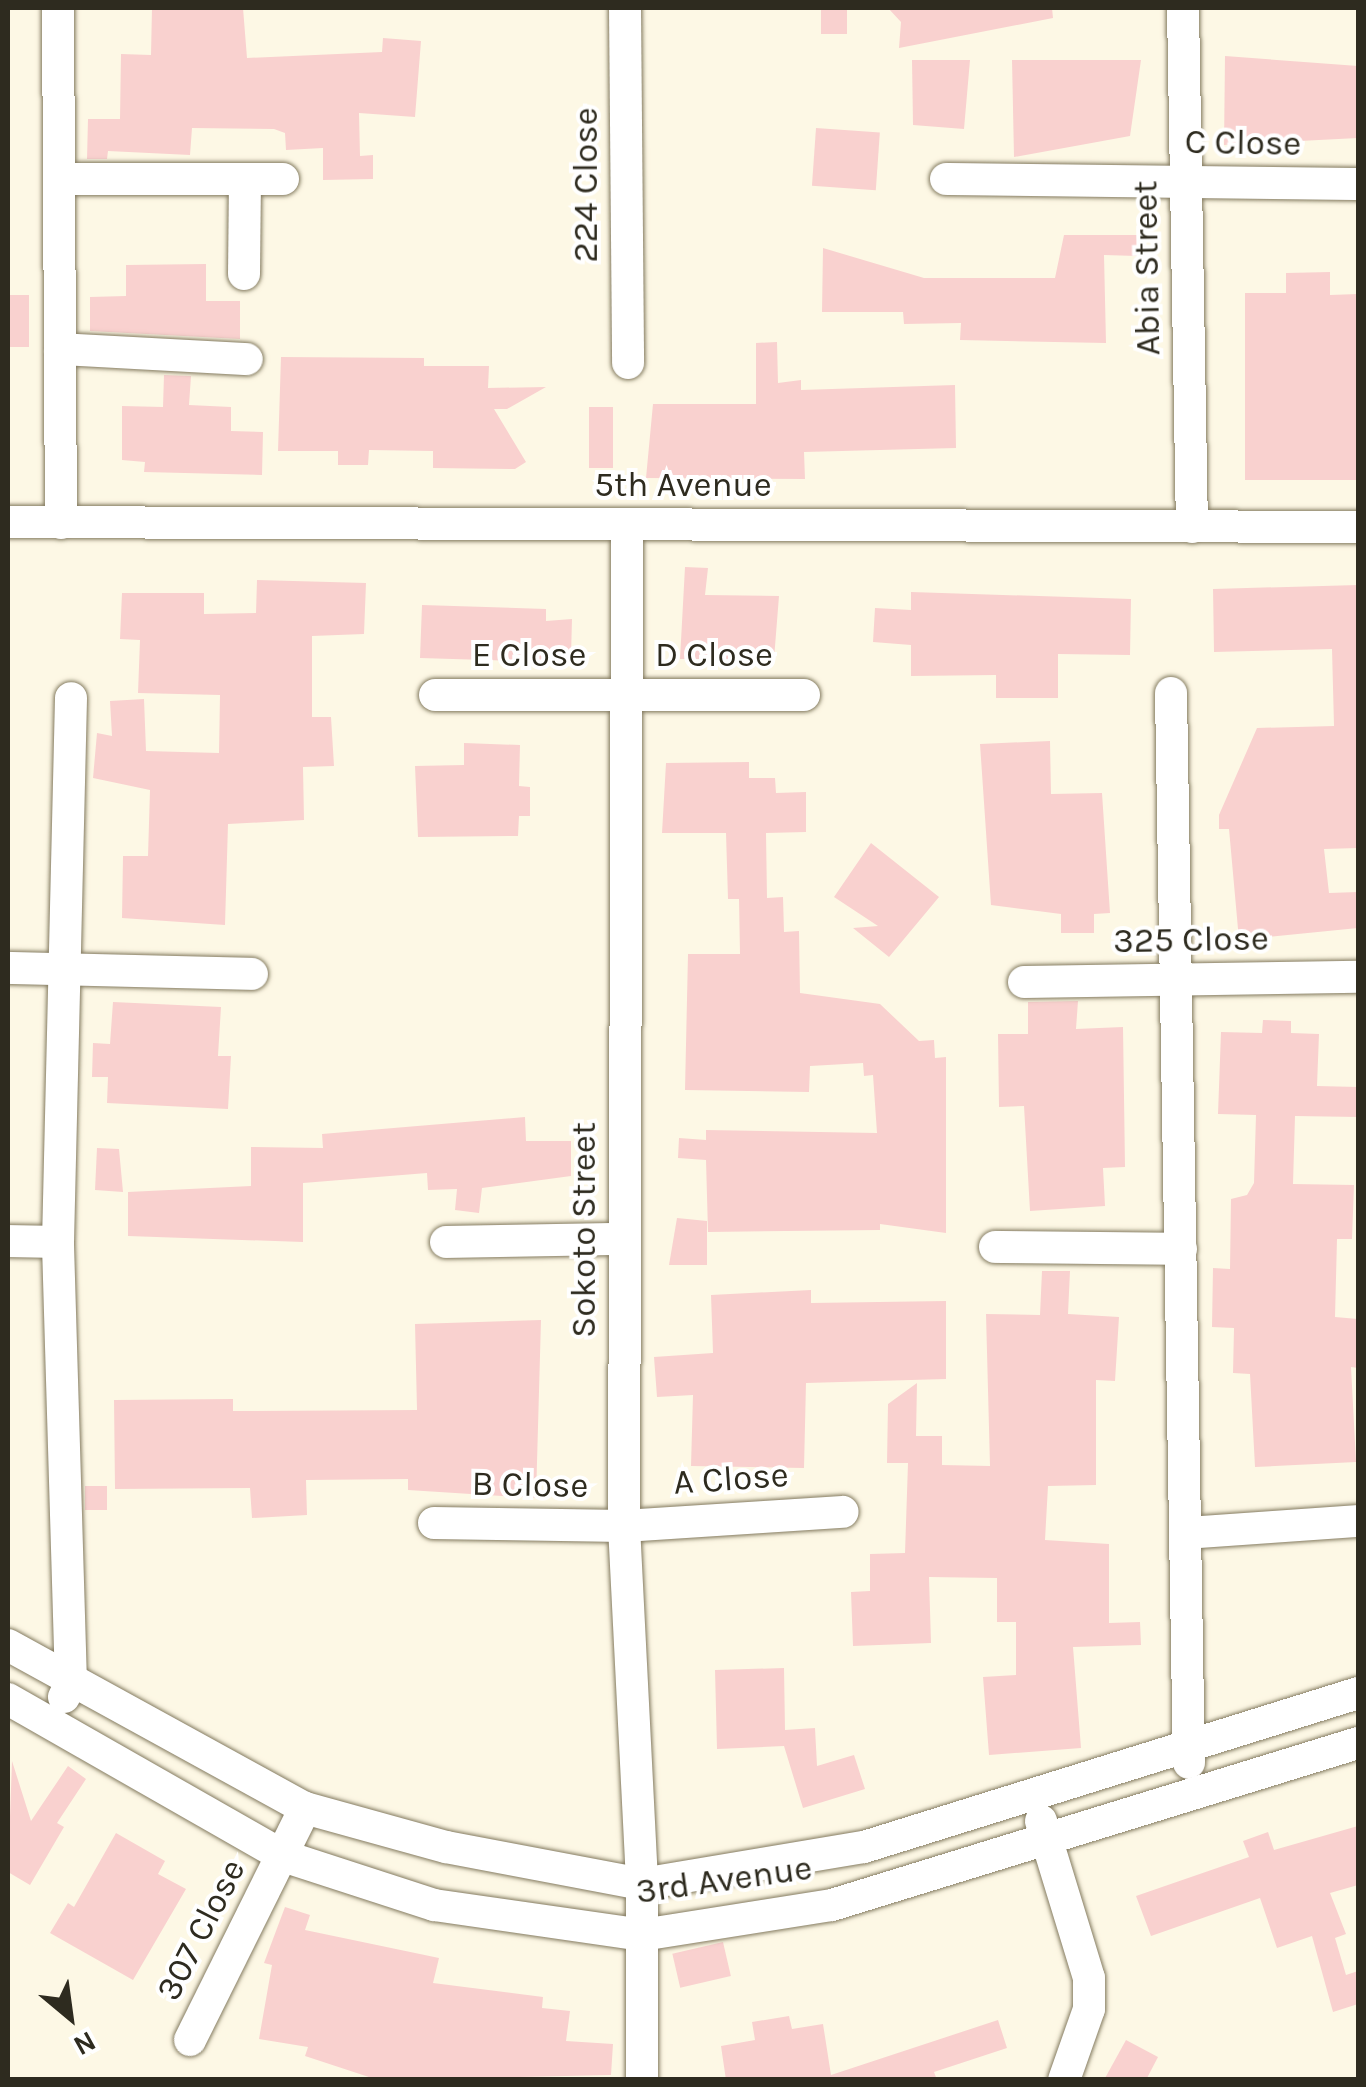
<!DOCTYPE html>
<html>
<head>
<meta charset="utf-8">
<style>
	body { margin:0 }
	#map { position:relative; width:1366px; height:2087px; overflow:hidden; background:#fdf8e5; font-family:Karla,sans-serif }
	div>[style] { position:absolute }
	.building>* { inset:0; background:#f9d1cf; transform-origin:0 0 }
	.roads { filter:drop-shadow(0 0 2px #847b60) drop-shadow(0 0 2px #847b60) }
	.minor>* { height:32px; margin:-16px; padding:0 16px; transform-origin:16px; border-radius:16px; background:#fff }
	span { translate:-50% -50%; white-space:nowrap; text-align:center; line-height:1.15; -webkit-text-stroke:8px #fff; paint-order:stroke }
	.street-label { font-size:35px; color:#2e2b1f }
	.frame { position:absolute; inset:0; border:10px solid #2e2b1f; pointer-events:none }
	.north { position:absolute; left:20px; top:1967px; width:100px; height:100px; -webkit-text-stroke:8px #fff; paint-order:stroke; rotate:151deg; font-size:28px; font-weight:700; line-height:40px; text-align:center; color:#2e2b1f }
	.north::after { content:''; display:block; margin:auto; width:35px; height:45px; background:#2e2b1f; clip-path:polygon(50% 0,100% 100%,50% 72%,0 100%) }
</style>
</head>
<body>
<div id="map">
	<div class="building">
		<div style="clip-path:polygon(152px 8px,243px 8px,247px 58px,382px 52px,383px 38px,421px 41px,415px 117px,359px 113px,360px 156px,373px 155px,373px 179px,323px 180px,323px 148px,286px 150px,285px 133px,274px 129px,192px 128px,190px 155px,108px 151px,107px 159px,87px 159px,88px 119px,120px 119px,121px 54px,151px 55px)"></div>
		<div style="left:821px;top:8px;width:26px;height:26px"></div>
		<div style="clip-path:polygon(888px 8px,1052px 8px,1053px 18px,899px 48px,901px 22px)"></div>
		<div style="clip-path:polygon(1225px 56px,1358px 66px,1358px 138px,1224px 145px)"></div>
		<div style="clip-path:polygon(912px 60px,970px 60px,964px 129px,913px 125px)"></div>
		<div style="clip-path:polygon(1012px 60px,1141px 60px,1130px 136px,1014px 157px)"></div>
		<div style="left:816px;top:128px;width:64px;height:58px;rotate:4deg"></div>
		<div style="clip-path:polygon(1064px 235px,1138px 235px,1137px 256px,1104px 255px,1106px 343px,960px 340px,961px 323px,904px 324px,903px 312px,822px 312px,823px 248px,924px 278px,1055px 278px)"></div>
		<div style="clip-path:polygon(206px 264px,206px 301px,240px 301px,240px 339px,90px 331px,90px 297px,126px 296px,126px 265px)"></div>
		<div style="clip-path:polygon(1330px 272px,1330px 295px,1358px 294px,1358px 480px,1245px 480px,1245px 293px,1286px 293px,1286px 273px)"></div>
		<div style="left:8px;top:295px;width:21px;height:52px"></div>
		<div style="clip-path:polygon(777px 342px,778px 383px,801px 380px,801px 390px,955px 385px,956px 448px,804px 452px,805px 479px,646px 478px,653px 404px,756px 404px,756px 343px)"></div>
		<div style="clip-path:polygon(281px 357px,424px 358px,424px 366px,489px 366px,488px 388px,546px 387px,507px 409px,494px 409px,526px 462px,515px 469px,433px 468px,433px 451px,369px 450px,368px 465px,338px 465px,338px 451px,278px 451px)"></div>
		<div style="clip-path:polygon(164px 375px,191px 376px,189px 405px,231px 407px,231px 431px,263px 432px,262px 475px,144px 472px,145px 462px,122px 460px,122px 406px,163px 407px)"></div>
		<div style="left:613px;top:407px;width:61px;height:24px;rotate:90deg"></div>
		<div style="clip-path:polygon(685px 567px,708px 568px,705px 595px,779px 596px,774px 659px,680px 659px)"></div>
		<div style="clip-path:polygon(257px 580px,366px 583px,364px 634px,312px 636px,312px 717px,331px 717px,334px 766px,303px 767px,304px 820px,228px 824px,225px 925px,122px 918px,123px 856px,148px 856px,150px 790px,93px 778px,97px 733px,112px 736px,110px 701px,144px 699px,146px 751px,219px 753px,220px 695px,138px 693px,140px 640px,120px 639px,122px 593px,204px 593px,204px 614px,256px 613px)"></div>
		<div style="clip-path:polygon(1358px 585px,1358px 848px,1324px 849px,1329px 893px,1358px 892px,1358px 928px,1239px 940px,1229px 829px,1219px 829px,1219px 815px,1257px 728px,1334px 726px,1332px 649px,1214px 652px,1213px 589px)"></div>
		<div style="clip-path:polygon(911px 592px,1131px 599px,1130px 655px,1058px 654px,1058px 698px,996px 698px,996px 675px,911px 676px,911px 645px,873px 642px,875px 608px,911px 610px)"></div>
		<div style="clip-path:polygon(422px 605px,546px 609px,546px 621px,572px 619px,571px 656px,547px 662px,420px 658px)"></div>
		<div style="clip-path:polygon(1050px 741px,1051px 794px,1102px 793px,1110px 913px,1094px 914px,1094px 933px,1061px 933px,1061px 914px,991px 905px,980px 744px)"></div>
		<div style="clip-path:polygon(464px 743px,520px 745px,519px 786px,530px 787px,530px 816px,519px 816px,518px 836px,418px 837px,415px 766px,464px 765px)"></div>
		<div style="clip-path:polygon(749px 762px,749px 778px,775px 778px,776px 793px,806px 792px,806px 832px,766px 833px,767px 898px,783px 897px,784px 932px,799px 931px,800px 993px,880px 1004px,919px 1041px,934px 1040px,935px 1058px,946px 1057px,946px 1233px,880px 1224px,880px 1230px,708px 1232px,706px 1160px,678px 1158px,679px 1138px,706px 1140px,706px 1130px,877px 1133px,873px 1075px,864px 1076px,863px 1063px,810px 1066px,809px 1092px,685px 1090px,688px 954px,740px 954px,739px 899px,728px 899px,726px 833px,662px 833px,666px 763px)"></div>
		<div style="clip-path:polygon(871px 843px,939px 897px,889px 957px,853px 928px,878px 926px,834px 897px)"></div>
		<div style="clip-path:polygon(1078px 1001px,1076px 1029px,1123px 1027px,1125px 1167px,1103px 1168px,1105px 1206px,1030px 1211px,1024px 1106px,999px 1107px,998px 1034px,1028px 1034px,1028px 1002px)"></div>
		<div style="clip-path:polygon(113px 1002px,221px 1007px,218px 1056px,231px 1056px,228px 1109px,107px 1103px,108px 1077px,92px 1077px,93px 1043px,110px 1044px)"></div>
		<div style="clip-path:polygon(1263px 1020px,1291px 1021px,1291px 1033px,1319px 1034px,1317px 1086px,1358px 1087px,1358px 1117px,1295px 1116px,1293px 1184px,1354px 1185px,1352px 1239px,1337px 1239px,1335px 1317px,1358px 1319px,1358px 1368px,1351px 1367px,1356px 1462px,1255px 1467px,1250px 1374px,1233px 1373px,1234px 1328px,1212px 1327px,1213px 1268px,1230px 1269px,1231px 1199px,1247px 1195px,1254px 1183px,1256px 1115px,1218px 1114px,1221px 1032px,1262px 1033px)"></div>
		<div style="clip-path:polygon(525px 1117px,526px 1141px,571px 1141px,571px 1176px,482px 1188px,479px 1213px,455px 1210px,457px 1189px,428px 1190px,427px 1173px,303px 1183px,303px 1242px,128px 1236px,128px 1192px,251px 1186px,251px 1147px,323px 1148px,322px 1134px)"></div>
		<div style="clip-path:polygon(97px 1148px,119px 1149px,123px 1192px,95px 1190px)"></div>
		<div style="clip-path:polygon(677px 1218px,707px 1221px,707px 1265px,669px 1265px)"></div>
		<div style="clip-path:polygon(1042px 1271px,1070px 1271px,1068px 1314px,1119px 1317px,1115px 1381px,1096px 1380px,1096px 1485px,1048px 1486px,1045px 1540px,1109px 1544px,1109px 1623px,1140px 1622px,1141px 1645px,1073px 1647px,1081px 1748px,989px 1755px,983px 1677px,1016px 1675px,1016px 1622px,997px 1622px,997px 1578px,929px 1577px,931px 1643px,853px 1646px,851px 1592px,870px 1591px,870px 1554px,905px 1553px,908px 1463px,887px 1463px,888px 1404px,917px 1383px,916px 1436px,942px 1436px,942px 1465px,990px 1466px,986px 1314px,1040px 1315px)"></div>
		<div style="clip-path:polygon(811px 1290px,811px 1303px,946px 1301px,946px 1379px,806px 1383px,804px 1468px,691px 1466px,693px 1395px,657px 1397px,654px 1357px,713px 1353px,711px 1295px)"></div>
		<div style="clip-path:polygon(541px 1320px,536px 1498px,408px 1490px,408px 1479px,306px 1480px,307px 1515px,252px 1518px,250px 1488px,115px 1489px,114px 1400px,233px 1399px,233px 1411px,417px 1410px,415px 1324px)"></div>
		<div style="left:85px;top:1486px;width:22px;height:24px"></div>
		<div style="clip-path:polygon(784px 1668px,785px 1730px,815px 1728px,817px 1766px,854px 1755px,865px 1789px,803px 1808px,784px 1746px,717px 1749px,715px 1670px)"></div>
		<div style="clip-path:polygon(12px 1761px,31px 1821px,68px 1766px,86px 1779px,57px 1823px,64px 1827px,30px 1885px,8px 1872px)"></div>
		<div style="clip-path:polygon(1358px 1826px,1358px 1885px,1330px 1893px,1346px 1934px,1335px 1938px,1346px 1975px,1358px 1971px,1358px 2004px,1333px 2012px,1312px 1936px,1277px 1948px,1260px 1898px,1151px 1936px,1136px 1896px,1249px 1857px,1243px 1841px,1268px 1832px,1274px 1850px)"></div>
		<div style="clip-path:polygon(116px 1833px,165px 1861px,158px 1874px,186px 1889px,133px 1980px,50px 1933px,68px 1903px,74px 1907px)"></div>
		<div style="clip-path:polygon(285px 1907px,310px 1915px,305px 1930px,439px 1958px,433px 1983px,543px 1997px,542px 2008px,570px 2011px,566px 2041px,613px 2044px,611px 2075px,378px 2080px,305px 2056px,308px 2047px,259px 2039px,272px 1965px,264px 1963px)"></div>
		<div style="left:723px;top:1942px;width:35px;height:52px;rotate:77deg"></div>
		<div style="clip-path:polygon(789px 2016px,792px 2029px,823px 2024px,831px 2075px,998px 2020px,1007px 2048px,934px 2072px,937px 2080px,726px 2080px,721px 2046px,755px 2040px,752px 2022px)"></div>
		<div style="clip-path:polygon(1126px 2040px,1158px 2057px,1146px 2080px,1104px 2080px)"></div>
	</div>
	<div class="roads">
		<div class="minor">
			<div style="left:58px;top:8px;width:515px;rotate:89.67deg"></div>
			<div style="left:625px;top:8px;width:355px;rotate:89.5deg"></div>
			<div style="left:1183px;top:8px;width:519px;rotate:89.01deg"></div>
			<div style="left:59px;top:179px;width:224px"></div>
			<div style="left:946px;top:179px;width:412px;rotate:0.7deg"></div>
			<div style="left:244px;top:274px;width:92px;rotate:-89.4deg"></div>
			<div style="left:60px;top:349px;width:187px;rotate:3.1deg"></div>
			<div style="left:8px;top:522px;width:1350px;rotate:0.21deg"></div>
			<div style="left:627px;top:525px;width:1001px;rotate:90.17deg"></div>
			<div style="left:624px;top:1526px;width:358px;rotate:87.1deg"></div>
			<div style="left:642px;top:1884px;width:196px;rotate:90deg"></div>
			<div style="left:1171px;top:693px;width:1070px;rotate:89.04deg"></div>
			<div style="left:435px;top:695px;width:369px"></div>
			<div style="left:8px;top:968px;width:244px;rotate:1.4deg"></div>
			<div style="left:1024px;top:982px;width:334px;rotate:-0.9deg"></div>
			<div style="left:8px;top:1241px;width:50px;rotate:1.1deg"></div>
			<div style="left:446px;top:1242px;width:178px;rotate:-1deg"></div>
			<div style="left:995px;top:1247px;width:186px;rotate:0.6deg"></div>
			<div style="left:434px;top:1523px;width:190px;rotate:0.9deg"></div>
			<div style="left:624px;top:1526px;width:219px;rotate:-3.7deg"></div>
			<div style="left:1186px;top:1533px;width:172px;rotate:-4deg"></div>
			<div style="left:8px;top:1645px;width:339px;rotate:28.8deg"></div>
			<div style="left:305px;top:1808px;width:146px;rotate:15.5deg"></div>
			<div style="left:446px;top:1847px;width:199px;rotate:10.7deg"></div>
			<div style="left:642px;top:1884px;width:225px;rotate:-9.5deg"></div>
			<div style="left:864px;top:1847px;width:517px;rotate:-17.31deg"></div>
			<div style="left:64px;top:1697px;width:16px;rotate:-63deg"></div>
			<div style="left:71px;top:1683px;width:441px;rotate:-91.7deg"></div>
			<div style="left:58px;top:1242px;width:544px;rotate:-88.63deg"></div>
			<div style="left:8px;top:1699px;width:317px;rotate:29.7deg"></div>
			<div style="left:283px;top:1856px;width:159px;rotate:18deg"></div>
			<div style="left:434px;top:1905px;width:210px;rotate:8.2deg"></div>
			<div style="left:642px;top:1935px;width:192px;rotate:-9deg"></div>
			<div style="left:832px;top:1905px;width:550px;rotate:-17.12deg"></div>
			<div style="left:1041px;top:1821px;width:164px;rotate:73deg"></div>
			<div style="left:1089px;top:1978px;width:31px;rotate:90deg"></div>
			<div style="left:1089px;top:2009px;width:75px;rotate:109.4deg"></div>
			<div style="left:190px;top:2040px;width:259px;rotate:-63.6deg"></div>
		</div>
	</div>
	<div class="street-label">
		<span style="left:1243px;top:143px;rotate:1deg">C Close</span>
		<span style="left:586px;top:185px;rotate:-90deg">224 Close</span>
		<span style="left:1147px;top:268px;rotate:-91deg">Abia Street</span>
		<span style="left:683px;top:485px">5th Avenue</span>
		<span style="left:529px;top:655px">E Close</span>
		<span style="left:714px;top:655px">D Close</span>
		<span style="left:1191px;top:940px;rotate:-1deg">325 Close</span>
		<span style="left:584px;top:1230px;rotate:-90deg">Sokoto Street</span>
		<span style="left:731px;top:1479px;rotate:-4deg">A Close</span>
		<span style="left:530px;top:1485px;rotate:1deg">B Close</span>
		<span style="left:724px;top:1880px;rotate:-8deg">3rd Avenue</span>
		<span style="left:201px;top:1930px;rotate:-63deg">307 Close</span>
	</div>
	<div class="frame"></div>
	<div class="north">N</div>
</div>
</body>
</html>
